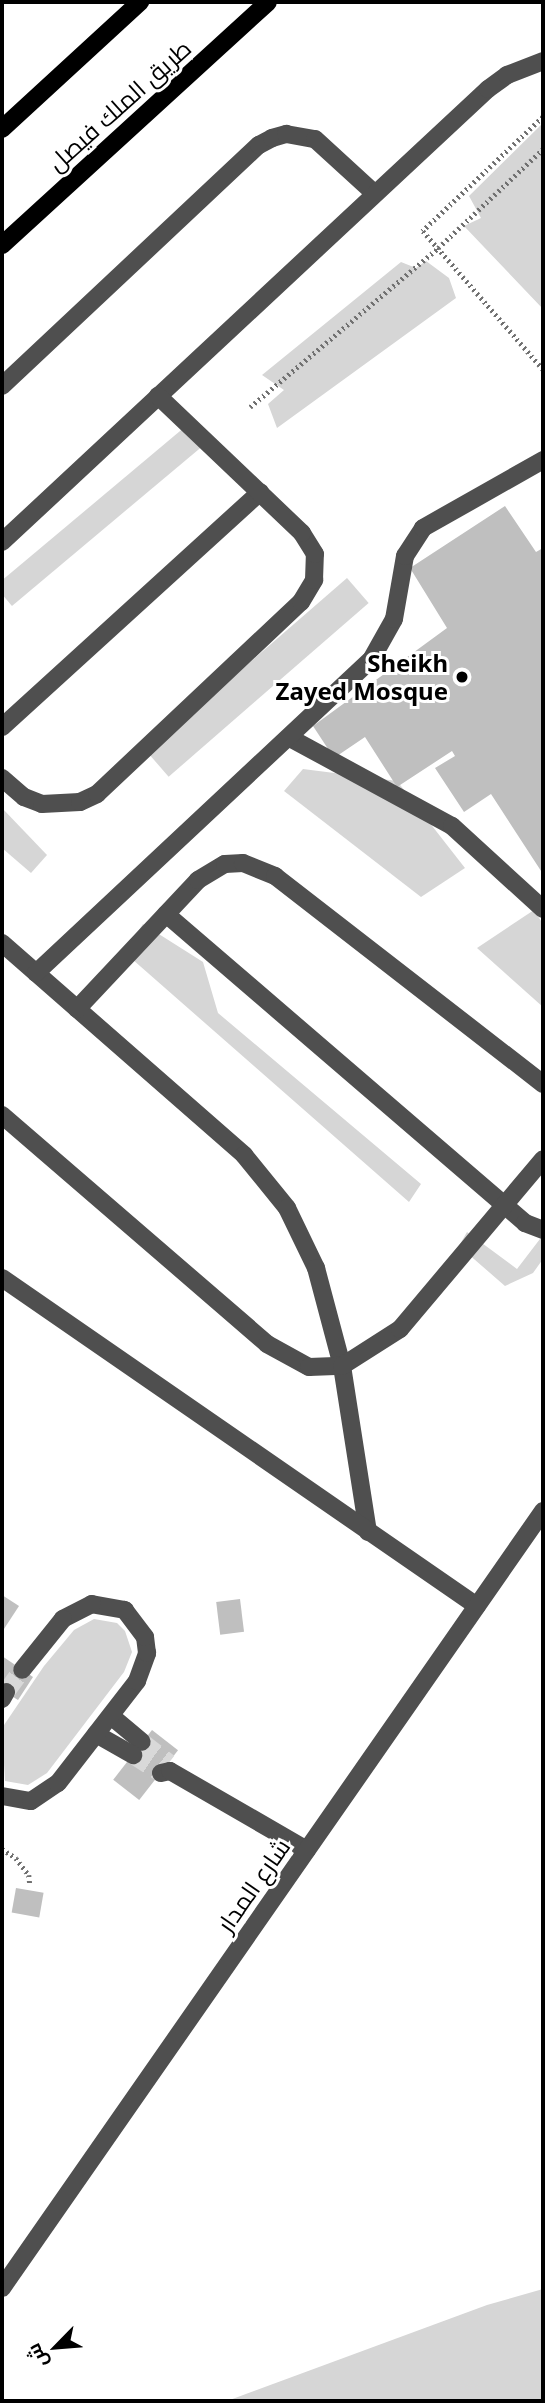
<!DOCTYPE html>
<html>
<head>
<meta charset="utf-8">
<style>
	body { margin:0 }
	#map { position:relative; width:545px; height:2403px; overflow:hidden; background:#fff; font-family:"Noto Sans",Cairo,sans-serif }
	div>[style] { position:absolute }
	.green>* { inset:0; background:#d6d6d6; transform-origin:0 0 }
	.building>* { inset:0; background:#bfbfbf; transform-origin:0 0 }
	.minor-tunnel>* { height:18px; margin-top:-9px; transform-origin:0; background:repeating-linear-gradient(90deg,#d9d9d9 0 18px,transparent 0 27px) }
	.path>* { height:4.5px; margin-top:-2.25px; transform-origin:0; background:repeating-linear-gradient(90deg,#717171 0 2px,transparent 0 5.5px) }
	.minor>* { height:18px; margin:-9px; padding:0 9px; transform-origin:9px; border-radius:9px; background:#4f4f4f }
	.major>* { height:18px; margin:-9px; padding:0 9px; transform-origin:9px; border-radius:9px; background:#000 }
	.dots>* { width:19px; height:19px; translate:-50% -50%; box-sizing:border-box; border:4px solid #fff; border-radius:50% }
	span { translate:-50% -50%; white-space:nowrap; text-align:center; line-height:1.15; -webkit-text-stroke:6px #fff; paint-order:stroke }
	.street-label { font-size:24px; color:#000 }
	.poi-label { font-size:24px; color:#000; font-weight:700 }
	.right { translate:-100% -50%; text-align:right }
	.frame { position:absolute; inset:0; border:4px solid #000; pointer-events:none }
	.north { position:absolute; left:21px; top:2312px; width:70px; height:70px; -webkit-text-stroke:5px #fff; paint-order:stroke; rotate:245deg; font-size:19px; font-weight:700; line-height:28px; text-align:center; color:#000 }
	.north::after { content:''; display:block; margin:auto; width:24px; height:32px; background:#000; clip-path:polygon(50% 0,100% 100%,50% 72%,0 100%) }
</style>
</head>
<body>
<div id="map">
	<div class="green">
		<div style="clip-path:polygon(543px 123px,543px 309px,464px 226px,481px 218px,469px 196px)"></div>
		<div style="clip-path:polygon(426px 261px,449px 278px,456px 298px,277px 428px,268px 404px,284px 390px,262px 375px,401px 262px,416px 268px)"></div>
		<div style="left:186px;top:426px;width:26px;height:249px;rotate:50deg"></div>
		<div style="left:347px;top:578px;width:33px;height:265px;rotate:49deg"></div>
		<div style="clip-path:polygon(303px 769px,397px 781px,465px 868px,421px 897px,284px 791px)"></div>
		<div style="clip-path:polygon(2px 808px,47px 855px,31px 873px,2px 848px)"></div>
		<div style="clip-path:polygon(534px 910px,543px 924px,543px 1007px,477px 948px)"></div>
		<div style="clip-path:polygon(143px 924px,203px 962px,218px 1013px,421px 1184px,409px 1202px,124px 952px)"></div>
		<div style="clip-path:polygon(467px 1232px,517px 1269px,543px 1235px,543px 1259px,533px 1273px,505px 1286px,459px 1246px)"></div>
		<div style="clip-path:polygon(94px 1619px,117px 1623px,125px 1631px,132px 1652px,124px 1672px,47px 1773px,28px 1785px,5px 1781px,2px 1728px,44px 1666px,74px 1630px)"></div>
		<div style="clip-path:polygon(543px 2289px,543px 2401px,227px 2401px,487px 2305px)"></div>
	</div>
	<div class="building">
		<div style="clip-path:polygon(505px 506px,536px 552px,543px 548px,543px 874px,491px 794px,464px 812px,435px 768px,455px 756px,452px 751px,397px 787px,365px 737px,334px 758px,313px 726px,447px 628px,410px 568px)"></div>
		<div style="clip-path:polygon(2px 1595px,19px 1606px,2px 1632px)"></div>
		<div style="left:240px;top:1599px;width:33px;height:24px;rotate:83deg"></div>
		<div style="clip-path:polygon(2px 1656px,33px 1677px,18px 1700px,2px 1690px)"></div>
		<div style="left:152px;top:1730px;width:33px;height:63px;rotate:38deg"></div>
		<div style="left:16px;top:1888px;width:28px;height:25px;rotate:10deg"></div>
	</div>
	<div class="minor-tunnel">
		<div style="left:6px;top:1692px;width:27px;rotate:-54deg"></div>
		<div style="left:142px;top:1742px;width:34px;rotate:38deg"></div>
		<div style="left:133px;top:1755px;width:33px;rotate:33deg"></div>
	</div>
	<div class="path">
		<div style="left:543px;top:117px;width:166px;rotate:136.5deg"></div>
		<div style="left:423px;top:231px;width:183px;rotate:49deg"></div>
		<div style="left:250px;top:407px;width:246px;rotate:-40.2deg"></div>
		<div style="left:438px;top:248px;width:144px;rotate:-43.3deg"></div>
		<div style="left:2px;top:1849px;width:17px;rotate:33deg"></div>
		<div style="left:16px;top:1858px;width:21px;rotate:53deg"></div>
		<div style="left:29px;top:1875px;width:9px;rotate:84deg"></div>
	</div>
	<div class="minor">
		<div style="left:2px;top:386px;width:352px;rotate:-43.2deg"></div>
		<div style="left:259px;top:145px;width:15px;rotate:-28deg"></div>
		<div style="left:272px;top:138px;width:15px;rotate:-16deg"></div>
		<div style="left:286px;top:134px;width:29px;rotate:10deg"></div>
		<div style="left:315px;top:139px;width:81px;rotate:42.5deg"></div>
		<div style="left:2px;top:542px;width:664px;rotate:-42.99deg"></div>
		<div style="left:488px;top:89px;width:24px;rotate:-36deg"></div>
		<div style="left:507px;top:75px;width:39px;rotate:-21deg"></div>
		<div style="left:2px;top:727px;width:349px;rotate:-42.3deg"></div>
		<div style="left:290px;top:738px;width:184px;rotate:28.5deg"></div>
		<div style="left:452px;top:826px;width:123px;rotate:42.4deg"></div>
		<div style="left:2px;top:778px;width:29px;rotate:41deg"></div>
		<div style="left:24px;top:797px;width:19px;rotate:21deg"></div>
		<div style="left:42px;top:804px;width:38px;rotate:-3deg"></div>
		<div style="left:80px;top:802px;width:19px;rotate:-25deg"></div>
		<div style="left:97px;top:794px;width:280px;rotate:-43.3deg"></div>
		<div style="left:301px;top:602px;width:26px;rotate:-59deg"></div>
		<div style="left:314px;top:580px;width:26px;rotate:-88deg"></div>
		<div style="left:315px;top:554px;width:25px;rotate:-122deg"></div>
		<div style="left:302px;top:533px;width:199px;rotate:-136.4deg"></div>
		<div style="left:166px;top:914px;width:474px;rotate:40.7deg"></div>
		<div style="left:525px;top:1223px;width:19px;rotate:21deg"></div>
		<div style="left:2px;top:943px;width:322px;rotate:41.2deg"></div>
		<div style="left:244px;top:1155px;width:68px;rotate:50.9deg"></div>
		<div style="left:287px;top:1208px;width:67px;rotate:64.2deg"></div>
		<div style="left:316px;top:1268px;width:101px;rotate:75.1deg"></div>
		<div style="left:342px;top:1366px;width:168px;rotate:81.1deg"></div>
		<div style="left:36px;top:973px;width:458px;rotate:-43.1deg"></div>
		<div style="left:371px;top:660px;width:47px;rotate:-60.7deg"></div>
		<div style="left:394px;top:619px;width:64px;rotate:-80.1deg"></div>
		<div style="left:405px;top:556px;width:33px;rotate:-57deg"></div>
		<div style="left:423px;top:528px;width:138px;rotate:-29.5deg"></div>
		<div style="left:77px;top:1009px;width:177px;rotate:-46.8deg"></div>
		<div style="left:198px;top:880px;width:31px;rotate:-31deg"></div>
		<div style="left:225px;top:864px;width:18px;rotate:-3deg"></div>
		<div style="left:243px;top:863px;width:35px;rotate:22deg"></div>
		<div style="left:275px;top:876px;width:339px;rotate:37.8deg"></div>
		<div style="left:2px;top:1115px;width:350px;rotate:40.8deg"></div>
		<div style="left:267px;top:1344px;width:48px;rotate:28.7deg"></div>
		<div style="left:309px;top:1367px;width:33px;rotate:-2deg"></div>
		<div style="left:342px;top:1366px;width:69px;rotate:-32.5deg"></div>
		<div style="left:400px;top:1329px;width:222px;rotate:-49.9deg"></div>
		<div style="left:2px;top:1278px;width:577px;rotate:34.63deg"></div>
		<div style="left:2px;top:1699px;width:8px;rotate:-60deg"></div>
		<div style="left:111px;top:1716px;width:40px;rotate:40deg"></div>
		<div style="left:96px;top:1734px;width:43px;rotate:29.6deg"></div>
		<div style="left:161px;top:1773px;width:9px;rotate:-13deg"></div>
		<div style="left:170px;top:1771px;width:158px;rotate:30deg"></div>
		<div style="left:2px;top:1796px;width:29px;rotate:10deg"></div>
		<div style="left:31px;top:1801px;width:32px;rotate:-34deg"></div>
		<div style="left:58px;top:1783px;width:129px;rotate:-52.2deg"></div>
		<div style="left:137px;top:1681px;width:30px;rotate:-70deg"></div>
		<div style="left:147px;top:1653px;width:16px;rotate:-97deg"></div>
		<div style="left:145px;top:1637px;width:34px;rotate:-127deg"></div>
		<div style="left:125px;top:1610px;width:34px;rotate:-170deg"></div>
		<div style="left:92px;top:1604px;width:33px;rotate:153deg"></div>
		<div style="left:63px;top:1619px;width:65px;rotate:128.8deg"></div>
		<div style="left:2px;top:2288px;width:947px;rotate:-55.15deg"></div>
	</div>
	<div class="major">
		<div style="left:2px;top:129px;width:188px;rotate:-42.6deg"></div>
		<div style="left:2px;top:245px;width:360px;rotate:-42.4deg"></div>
	</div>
	<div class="dots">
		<div style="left:462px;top:677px;background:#000"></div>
	</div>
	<div class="street-label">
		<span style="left:119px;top:105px;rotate:-42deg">طريق الملك فيصل</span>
		<span style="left:253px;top:1885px;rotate:-55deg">شارع المدار</span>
	</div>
	<div class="poi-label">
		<span class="right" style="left:448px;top:677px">Sheikh<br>Zayed Mosque</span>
	</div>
	<div class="frame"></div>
	<div class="north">ش</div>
</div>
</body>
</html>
